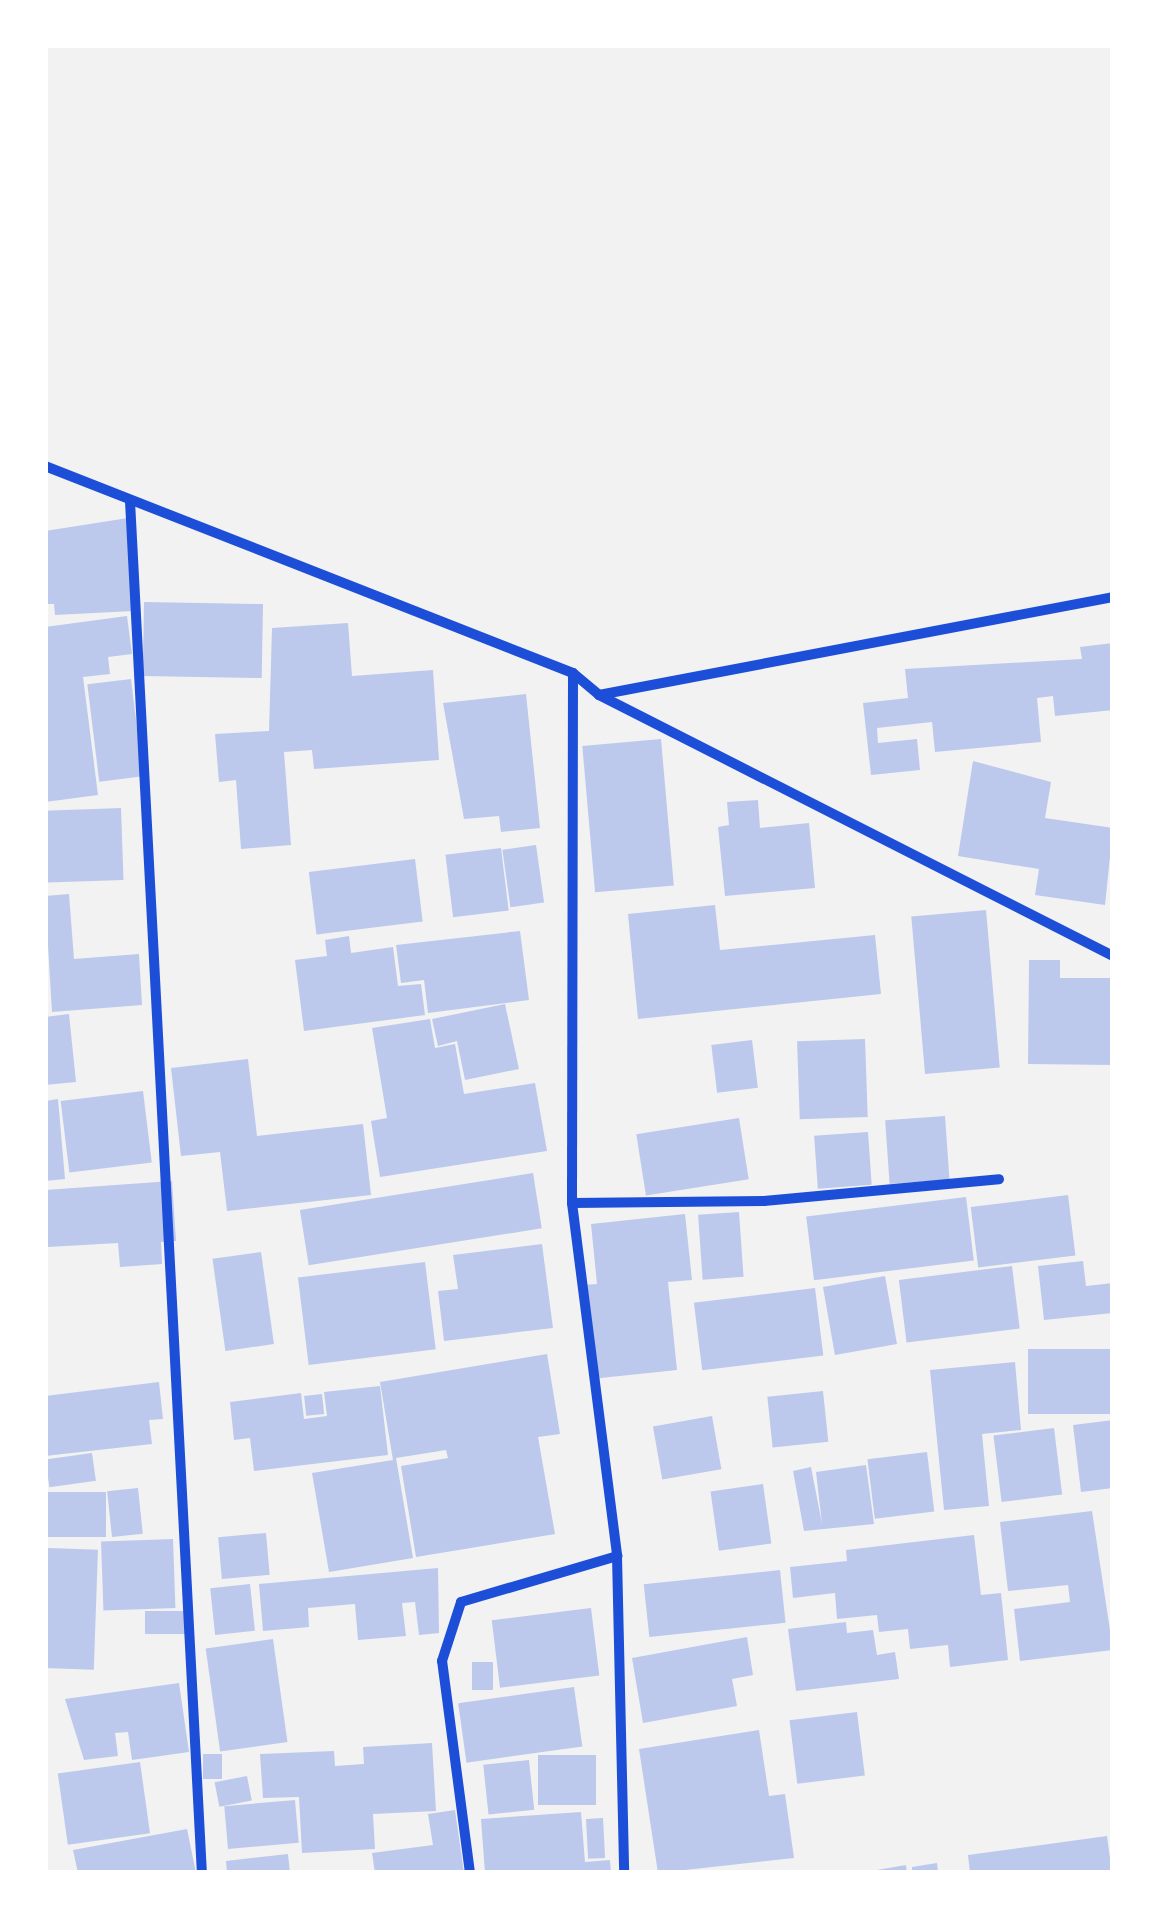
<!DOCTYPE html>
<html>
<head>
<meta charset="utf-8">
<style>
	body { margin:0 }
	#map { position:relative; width:1158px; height:1918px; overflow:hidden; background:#f2f2f2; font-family:Quicksand,sans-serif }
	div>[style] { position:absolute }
	.building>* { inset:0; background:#bdc9ec; transform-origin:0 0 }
	.minor>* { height:10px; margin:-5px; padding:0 5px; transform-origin:5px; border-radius:5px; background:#1d4ed8 }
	span { translate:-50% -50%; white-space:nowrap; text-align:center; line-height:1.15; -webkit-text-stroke:8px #fff; paint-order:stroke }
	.frame { position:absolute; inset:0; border:48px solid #fff; pointer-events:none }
</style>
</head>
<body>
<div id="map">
	<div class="building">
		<div style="clip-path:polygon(128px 518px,133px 611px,55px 615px,54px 604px,45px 604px,45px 531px)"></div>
		<div style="left:144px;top:602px;width:119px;height:74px;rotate:1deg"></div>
		<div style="clip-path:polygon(127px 616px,132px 654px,108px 657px,110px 674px,83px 677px,98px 795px,45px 802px,45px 627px)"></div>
		<div style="clip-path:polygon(348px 623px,352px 676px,433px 670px,439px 760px,314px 769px,312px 750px,284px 752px,291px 845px,241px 849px,236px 780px,219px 782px,215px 734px,269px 731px,272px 628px)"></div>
		<div style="clip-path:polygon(1113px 643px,1113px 710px,1055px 716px,1053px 696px,1037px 698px,1041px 742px,935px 752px,932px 722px,877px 728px,878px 743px,917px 739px,920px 770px,871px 775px,863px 703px,908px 698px,905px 669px,1082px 659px,1080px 647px)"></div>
		<div style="left:131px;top:679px;width:98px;height:44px;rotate:83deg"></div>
		<div style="clip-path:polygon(526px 694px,540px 828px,501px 832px,499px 816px,464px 819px,443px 703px)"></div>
		<div style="left:661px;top:739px;width:147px;height:79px;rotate:85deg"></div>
		<div style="clip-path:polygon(973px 761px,1051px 782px,1045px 818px,1113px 828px,1105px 905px,1035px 895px,1039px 869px,958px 856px)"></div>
		<div style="clip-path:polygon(758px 800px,760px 828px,809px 823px,815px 888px,725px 896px,718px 827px,729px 825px,727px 802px)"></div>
		<div style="left:121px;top:808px;width:72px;height:76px;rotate:88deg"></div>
		<div style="left:536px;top:845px;width:58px;height:34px;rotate:82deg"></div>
		<div style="left:501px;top:848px;width:63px;height:56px;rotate:83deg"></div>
		<div style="left:415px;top:859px;width:63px;height:107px;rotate:83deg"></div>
		<div style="clip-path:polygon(69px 894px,74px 959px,139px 954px,142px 1005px,52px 1012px,45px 896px)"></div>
		<div style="clip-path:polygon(715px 905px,720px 950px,875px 935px,881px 994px,638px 1019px,628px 914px)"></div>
		<div style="left:986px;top:910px;width:158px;height:75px;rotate:85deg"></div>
		<div style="clip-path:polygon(520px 931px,529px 1000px,428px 1013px,424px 980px,401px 983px,396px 945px)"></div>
		<div style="clip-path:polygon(349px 936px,351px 953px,393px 947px,398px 986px,421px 984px,425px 1015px,304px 1031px,295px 960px,327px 956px,325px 940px)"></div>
		<div style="clip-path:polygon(1029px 960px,1060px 960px,1060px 978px,1113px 978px,1113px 1065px,1028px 1064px)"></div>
		<div style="clip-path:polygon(505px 1004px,519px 1069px,465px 1080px,457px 1041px,438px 1046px,432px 1019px)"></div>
		<div style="clip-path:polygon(69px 1014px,76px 1082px,45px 1085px,45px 1017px)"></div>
		<div style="clip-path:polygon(430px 1019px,435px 1048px,455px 1044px,464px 1094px,535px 1083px,547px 1151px,380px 1177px,371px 1121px,387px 1118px,372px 1028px)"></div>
		<div style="left:865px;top:1039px;width:78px;height:68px;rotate:88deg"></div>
		<div style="left:752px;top:1040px;width:48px;height:41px;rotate:83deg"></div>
		<div style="clip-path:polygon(248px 1059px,257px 1136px,363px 1124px,371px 1195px,227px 1211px,220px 1152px,181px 1156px,171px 1068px)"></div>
		<div style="left:143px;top:1091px;width:72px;height:83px;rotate:83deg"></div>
		<div style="clip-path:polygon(58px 1099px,65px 1179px,45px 1181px,45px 1101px)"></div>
		<div style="left:945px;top:1116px;width:64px;height:60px;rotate:86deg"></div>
		<div style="left:739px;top:1118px;width:62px;height:104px;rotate:81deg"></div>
		<div style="left:868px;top:1132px;width:53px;height:54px;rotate:86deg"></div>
		<div style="left:533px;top:1173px;width:56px;height:236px;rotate:81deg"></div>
		<div style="clip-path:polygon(172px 1181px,176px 1241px,161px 1242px,162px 1264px,120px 1267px,118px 1243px,48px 1247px,45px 1190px)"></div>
		<div style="left:1068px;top:1195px;width:61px;height:98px;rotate:83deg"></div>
		<div style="left:966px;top:1197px;width:64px;height:161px;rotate:83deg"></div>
		<div style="left:739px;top:1212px;width:65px;height:41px;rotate:86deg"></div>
		<div style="clip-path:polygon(685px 1214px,692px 1280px,668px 1282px,677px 1370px,591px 1379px,581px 1285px,597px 1284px,591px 1224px)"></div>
		<div style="clip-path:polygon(542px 1244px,553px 1328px,444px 1341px,438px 1291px,458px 1289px,453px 1255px)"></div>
		<div style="left:261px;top:1252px;width:93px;height:49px;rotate:82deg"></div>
		<div style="clip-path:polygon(1083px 1261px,1086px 1286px,1113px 1283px,1113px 1313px,1044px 1320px,1038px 1266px)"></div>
		<div style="left:425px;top:1262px;width:88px;height:128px;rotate:83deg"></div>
		<div style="left:1012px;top:1266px;width:63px;height:114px;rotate:83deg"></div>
		<div style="left:885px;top:1276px;width:69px;height:63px;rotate:80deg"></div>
		<div style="left:815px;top:1288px;width:68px;height:122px;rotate:83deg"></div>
		<div style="left:1113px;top:1349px;width:65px;height:85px;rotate:90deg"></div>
		<div style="clip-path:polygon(547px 1354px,560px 1434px,538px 1437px,555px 1534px,416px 1557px,401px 1466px,448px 1458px,446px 1450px,396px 1458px,413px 1558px,329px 1572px,312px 1473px,393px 1460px,380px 1382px)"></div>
		<div style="clip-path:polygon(1015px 1362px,1021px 1430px,982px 1434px,989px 1506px,944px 1510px,930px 1370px)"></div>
		<div style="clip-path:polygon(159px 1382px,163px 1419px,149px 1420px,152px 1444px,45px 1456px,45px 1396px)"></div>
		<div style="clip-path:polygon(380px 1386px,388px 1455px,254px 1471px,250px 1438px,234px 1440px,230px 1402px,301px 1393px,304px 1419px,327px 1416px,324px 1392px)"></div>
		<div style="left:823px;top:1391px;width:51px;height:56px;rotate:84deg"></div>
		<div style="left:322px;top:1394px;width:20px;height:18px;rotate:84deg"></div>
		<div style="left:712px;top:1416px;width:54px;height:60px;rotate:80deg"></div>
		<div style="clip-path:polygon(1113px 1420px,1113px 1488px,1081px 1492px,1073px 1425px)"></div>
		<div style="left:1054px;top:1428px;width:67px;height:61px;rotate:83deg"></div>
		<div style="left:927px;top:1452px;width:60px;height:60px;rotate:83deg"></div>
		<div style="left:92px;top:1453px;width:28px;height:47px;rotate:82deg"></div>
		<div style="clip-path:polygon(866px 1465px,874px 1524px,804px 1531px,793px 1471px,811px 1467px,822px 1524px,816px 1472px)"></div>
		<div style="left:763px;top:1484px;width:60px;height:53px;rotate:82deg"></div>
		<div style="left:138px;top:1488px;width:46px;height:31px;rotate:84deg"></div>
		<div style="left:45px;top:1492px;width:61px;height:45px"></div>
		<div style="clip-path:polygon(1092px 1511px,1113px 1650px,1020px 1661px,1014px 1609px,1070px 1602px,1068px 1585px,1008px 1591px,1000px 1522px)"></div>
		<div style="left:266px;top:1533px;width:42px;height:48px;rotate:85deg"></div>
		<div style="clip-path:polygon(974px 1535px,981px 1595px,1001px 1593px,1008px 1660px,950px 1667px,948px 1645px,910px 1649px,908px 1629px,879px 1632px,877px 1615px,837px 1619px,835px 1593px,793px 1598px,790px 1567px,847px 1561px,846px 1550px)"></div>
		<div style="left:173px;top:1539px;width:69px;height:72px;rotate:88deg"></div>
		<div style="left:48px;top:1548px;width:50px;height:120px;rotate:2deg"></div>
		<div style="clip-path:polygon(438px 1568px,439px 1633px,419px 1635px,415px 1602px,402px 1603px,406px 1636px,358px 1640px,355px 1604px,308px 1608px,309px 1627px,263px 1631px,259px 1584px)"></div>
		<div style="left:780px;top:1570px;width:53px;height:137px;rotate:84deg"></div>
		<div style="left:250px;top:1584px;width:47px;height:40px;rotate:84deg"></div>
		<div style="left:591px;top:1608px;width:68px;height:100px;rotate:83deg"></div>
		<div style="left:145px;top:1611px;width:48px;height:23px"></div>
		<div style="clip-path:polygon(846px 1622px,847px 1633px,873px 1630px,877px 1655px,895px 1652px,899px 1679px,796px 1691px,788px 1629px)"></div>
		<div style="clip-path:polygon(747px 1637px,753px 1675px,732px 1679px,737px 1706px,643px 1723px,632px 1658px)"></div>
		<div style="left:273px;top:1639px;width:104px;height:68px;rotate:82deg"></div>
		<div style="left:493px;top:1662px;width:28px;height:21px;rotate:90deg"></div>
		<div style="clip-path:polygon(179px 1683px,189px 1752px,132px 1760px,128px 1732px,115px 1733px,118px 1756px,84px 1760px,65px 1699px)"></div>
		<div style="left:574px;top:1687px;width:60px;height:117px;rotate:82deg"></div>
		<div style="left:857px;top:1712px;width:64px;height:68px;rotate:83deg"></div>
		<div style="clip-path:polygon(759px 1730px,769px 1796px,785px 1794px,794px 1858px,658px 1873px,639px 1749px)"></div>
		<div style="clip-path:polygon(432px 1743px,436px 1811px,373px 1814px,375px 1849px,302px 1853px,299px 1797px,263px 1798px,260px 1754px,334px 1751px,335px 1766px,364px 1764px,363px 1747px)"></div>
		<div style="left:203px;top:1754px;width:19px;height:25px"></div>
		<div style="left:538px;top:1755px;width:58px;height:50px"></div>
		<div style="left:529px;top:1760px;width:50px;height:46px;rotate:84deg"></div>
		<div style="left:140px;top:1762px;width:72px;height:83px;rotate:82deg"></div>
		<div style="left:247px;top:1776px;width:25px;height:33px;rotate:79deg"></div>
		<div style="left:295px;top:1800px;width:43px;height:71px;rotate:85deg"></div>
		<div style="clip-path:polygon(455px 1810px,464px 1873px,375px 1873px,372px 1853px,433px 1845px,428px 1814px)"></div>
		<div style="clip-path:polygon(581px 1812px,585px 1862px,610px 1860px,611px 1873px,485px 1873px,481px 1819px)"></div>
		<div style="left:603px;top:1818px;width:40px;height:17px;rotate:87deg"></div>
		<div style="clip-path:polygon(187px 1829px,196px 1873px,78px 1873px,73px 1850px)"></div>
		<div style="clip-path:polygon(1107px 1836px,1112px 1873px,970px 1873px,968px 1855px)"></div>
		<div style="clip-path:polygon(288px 1854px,290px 1873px,227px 1873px,226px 1861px)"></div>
		<div style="clip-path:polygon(937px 1863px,938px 1873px,912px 1873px,912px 1867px)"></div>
		<div style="clip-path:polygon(906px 1865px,907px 1873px,871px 1873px,871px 1871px)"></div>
	</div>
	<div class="minor">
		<div style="left:45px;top:466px;width:567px;rotate:21.41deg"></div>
		<div style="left:573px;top:673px;width:34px;rotate:40deg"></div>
		<div style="left:599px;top:695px;width:523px;rotate:-10.79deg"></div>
		<div style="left:130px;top:501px;width:1374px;rotate:87deg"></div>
		<div style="left:573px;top:673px;width:530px;rotate:90.11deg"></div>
		<div style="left:572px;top:1203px;width:356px;rotate:82.7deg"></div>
		<div style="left:617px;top:1556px;width:317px;rotate:88.7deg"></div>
		<div style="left:599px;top:695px;width:576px;rotate:26.92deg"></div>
		<div style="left:572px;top:1203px;width:192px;rotate:-0.6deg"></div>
		<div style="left:764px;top:1201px;width:236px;rotate:-5.3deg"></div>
		<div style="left:470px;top:1873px;width:214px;rotate:-97.5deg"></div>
		<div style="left:442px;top:1661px;width:62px;rotate:-72.1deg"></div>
		<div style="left:461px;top:1602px;width:163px;rotate:-16.4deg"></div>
	</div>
	<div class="frame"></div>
</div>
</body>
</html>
